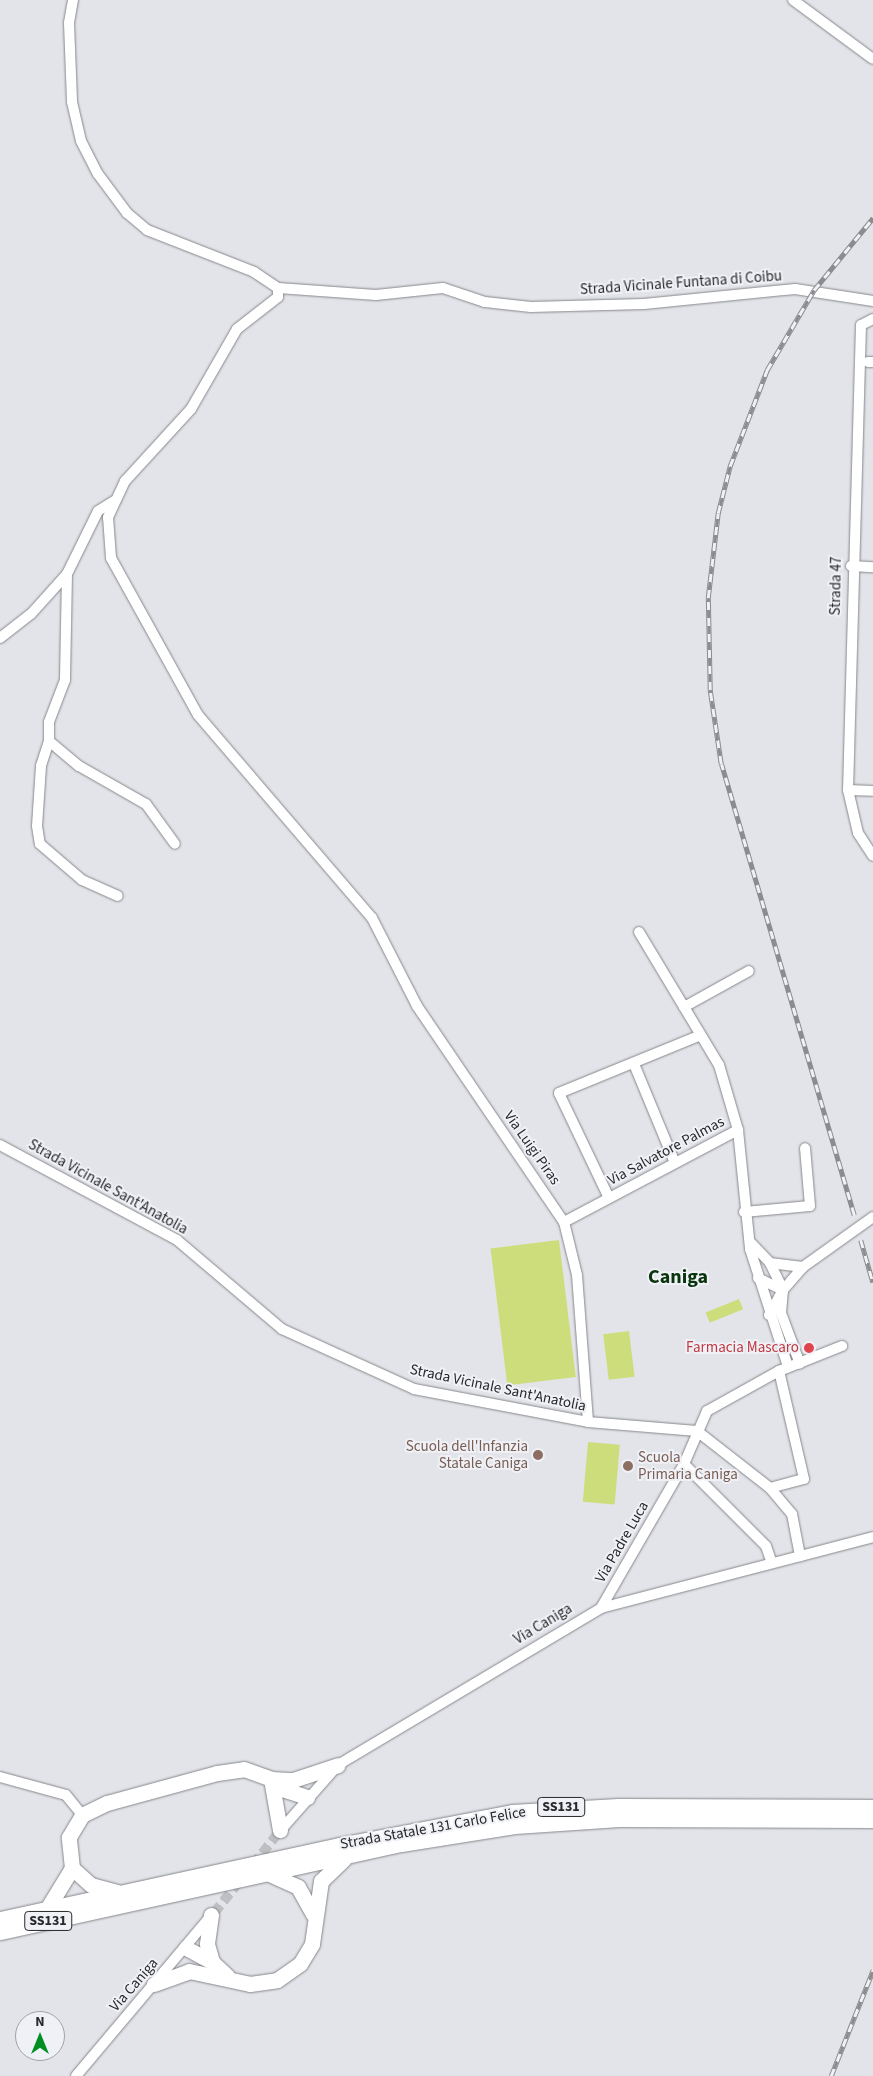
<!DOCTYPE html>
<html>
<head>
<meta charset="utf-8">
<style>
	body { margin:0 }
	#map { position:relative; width:873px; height:2076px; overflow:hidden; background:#e2e4e9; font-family:"Source Sans 3",sans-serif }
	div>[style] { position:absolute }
	.green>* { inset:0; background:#cedd7c; transform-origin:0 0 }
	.minor-tunnel>* { height:10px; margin-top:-5px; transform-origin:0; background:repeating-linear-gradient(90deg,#bdbfc3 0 10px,transparent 0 15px) }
	.roads { filter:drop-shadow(0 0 1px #85878c) drop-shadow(0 0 1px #85878c) }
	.minor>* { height:10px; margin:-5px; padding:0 5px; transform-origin:5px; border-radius:5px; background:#fff }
	.highway>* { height:15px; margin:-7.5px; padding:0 7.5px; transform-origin:7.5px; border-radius:7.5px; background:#fff }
	.rail>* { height:4.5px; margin-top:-2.25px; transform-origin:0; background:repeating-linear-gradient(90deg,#f0f1f6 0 8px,#8b8c90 0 16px); box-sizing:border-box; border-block:1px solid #8b8c90 }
	.dots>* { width:14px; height:14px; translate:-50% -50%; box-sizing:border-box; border:2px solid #f0f1f6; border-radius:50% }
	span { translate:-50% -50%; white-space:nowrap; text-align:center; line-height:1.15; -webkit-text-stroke:4px #f0f1f6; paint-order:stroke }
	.shield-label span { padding:1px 4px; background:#f0f1f6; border:1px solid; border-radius:4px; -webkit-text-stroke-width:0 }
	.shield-label { font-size:14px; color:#29292b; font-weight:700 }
	.street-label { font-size:15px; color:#29292b }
	.health-label { font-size:15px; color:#be3a42 }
	.right { translate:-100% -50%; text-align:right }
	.education-label { font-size:15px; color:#785e54 }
	.left { translate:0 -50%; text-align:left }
	.district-label { font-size:20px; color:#09340e; font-weight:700 }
	.north { position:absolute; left:15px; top:2011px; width:50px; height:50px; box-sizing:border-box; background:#f0f1f6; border:1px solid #a0a1a5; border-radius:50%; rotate:0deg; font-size:14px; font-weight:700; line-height:20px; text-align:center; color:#29292b }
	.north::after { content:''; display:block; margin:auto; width:18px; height:22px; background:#008f22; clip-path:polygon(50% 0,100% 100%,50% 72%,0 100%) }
</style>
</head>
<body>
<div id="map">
	<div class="green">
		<div style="left:559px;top:1240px;width:138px;height:69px;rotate:83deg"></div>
		<div style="left:739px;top:1299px;width:11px;height:36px;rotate:68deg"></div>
		<div style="left:629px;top:1331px;width:46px;height:26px;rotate:83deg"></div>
		<div style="left:588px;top:1442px;width:32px;height:60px;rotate:5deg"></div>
	</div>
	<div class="minor-tunnel">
		<div style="left:253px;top:1865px;width:42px;rotate:-51.8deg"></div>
		<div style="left:214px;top:1913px;width:45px;rotate:-51.3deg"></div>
	</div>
	<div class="roads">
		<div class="minor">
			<div style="left:73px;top:0;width:23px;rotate:100deg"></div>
			<div style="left:69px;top:23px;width:79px;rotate:87.8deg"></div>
			<div style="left:72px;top:102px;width:40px;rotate:77deg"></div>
			<div style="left:81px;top:141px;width:37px;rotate:63deg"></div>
			<div style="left:98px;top:174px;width:49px;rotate:53.4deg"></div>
			<div style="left:127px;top:213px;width:26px;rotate:40deg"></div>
			<div style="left:147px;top:230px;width:115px;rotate:21.4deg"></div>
			<div style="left:254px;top:272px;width:29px;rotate:34deg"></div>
			<div style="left:278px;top:288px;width:9px;rotate:90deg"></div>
			<div style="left:278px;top:297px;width:52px;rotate:142deg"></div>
			<div style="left:237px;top:329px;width:92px;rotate:119.9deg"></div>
			<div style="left:191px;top:409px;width:98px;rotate:132.5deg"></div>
			<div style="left:125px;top:481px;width:40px;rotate:115deg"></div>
			<div style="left:108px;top:517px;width:41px;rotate:85.8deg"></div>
			<div style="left:111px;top:558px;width:179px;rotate:61deg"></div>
			<div style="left:198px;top:715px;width:267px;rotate:49.4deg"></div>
			<div style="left:372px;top:918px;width:99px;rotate:62.9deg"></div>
			<div style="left:417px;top:1006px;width:261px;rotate:55.8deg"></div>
			<div style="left:564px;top:1222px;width:55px;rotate:76.2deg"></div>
			<div style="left:577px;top:1275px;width:147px;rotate:85.7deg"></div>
			<div style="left:793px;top:0;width:99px;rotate:36.4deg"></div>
			<div style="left:278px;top:288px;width:98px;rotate:4.1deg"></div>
			<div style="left:376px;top:295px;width:67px;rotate:-6deg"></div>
			<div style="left:443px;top:288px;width:44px;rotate:18.4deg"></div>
			<div style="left:485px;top:302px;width:46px;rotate:6.2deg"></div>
			<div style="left:531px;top:307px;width:113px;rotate:-1.5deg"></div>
			<div style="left:644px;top:304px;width:152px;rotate:-5.7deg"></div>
			<div style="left:795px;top:289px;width:79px;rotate:8.7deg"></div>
			<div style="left:873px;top:319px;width:13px;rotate:153deg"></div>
			<div style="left:861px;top:325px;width:465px;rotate:91.6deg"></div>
			<div style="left:848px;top:790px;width:44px;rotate:76.9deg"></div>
			<div style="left:858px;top:833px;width:27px;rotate:57deg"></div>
			<div style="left:868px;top:362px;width:5px"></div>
			<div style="left:851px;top:566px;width:22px;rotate:3deg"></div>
			<div style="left:67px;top:574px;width:106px;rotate:91.1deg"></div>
			<div style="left:65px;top:680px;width:45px;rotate:110.9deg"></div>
			<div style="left:49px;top:722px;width:19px;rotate:90deg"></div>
			<div style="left:49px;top:741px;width:39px;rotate:40deg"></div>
			<div style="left:79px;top:766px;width:77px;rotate:29.6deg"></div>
			<div style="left:146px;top:804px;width:49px;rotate:54.1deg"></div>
			<div style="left:0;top:638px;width:39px;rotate:-38deg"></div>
			<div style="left:31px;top:614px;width:54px;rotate:-48deg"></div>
			<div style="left:67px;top:574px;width:70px;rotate:-63.8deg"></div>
			<div style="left:98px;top:511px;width:19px;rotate:-32deg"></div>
			<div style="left:49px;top:741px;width:26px;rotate:108deg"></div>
			<div style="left:41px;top:766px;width:60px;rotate:93.8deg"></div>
			<div style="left:37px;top:826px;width:18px;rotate:81deg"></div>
			<div style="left:40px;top:844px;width:55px;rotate:40.6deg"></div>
			<div style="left:82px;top:880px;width:39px;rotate:24deg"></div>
			<div style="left:848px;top:790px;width:25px;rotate:2deg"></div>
			<div style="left:639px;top:932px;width:155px;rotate:59deg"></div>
			<div style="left:719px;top:1065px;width:68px;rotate:73.7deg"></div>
			<div style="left:738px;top:1130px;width:120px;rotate:84.2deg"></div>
			<div style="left:750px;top:1249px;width:124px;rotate:72.1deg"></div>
			<div style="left:684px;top:1007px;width:74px;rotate:-29deg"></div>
			<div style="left:634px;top:1064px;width:107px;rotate:67.5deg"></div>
			<div style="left:0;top:1145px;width:201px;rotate:28.2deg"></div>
			<div style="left:177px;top:1240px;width:138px;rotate:40.3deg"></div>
			<div style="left:282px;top:1329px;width:145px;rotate:24.4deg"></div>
			<div style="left:414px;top:1389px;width:177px;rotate:10.7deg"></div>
			<div style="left:588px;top:1422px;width:109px;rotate:4.7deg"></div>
			<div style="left:697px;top:1431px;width:93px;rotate:38deg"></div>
			<div style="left:770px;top:1488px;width:34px;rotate:50deg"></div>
			<div style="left:792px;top:1514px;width:43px;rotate:79.2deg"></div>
			<div style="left:609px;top:1198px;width:116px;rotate:-115.5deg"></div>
			<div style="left:559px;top:1093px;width:153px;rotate:-22.2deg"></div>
			<div style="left:744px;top:1212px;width:66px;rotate:-5.2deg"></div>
			<div style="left:810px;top:1206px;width:58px;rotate:-94.9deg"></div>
			<div style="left:564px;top:1222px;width:197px;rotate:-27.9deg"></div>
			<div style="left:751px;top:1243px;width:28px;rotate:46deg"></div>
			<div style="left:770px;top:1263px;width:33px;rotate:7deg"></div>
			<div style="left:770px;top:1263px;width:30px;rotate:64deg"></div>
			<div style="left:783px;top:1290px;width:23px;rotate:95deg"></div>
			<div style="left:781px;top:1313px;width:54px;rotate:69.6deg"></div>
			<div style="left:758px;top:1278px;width:28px;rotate:26deg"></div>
			<div style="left:769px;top:1315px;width:29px;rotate:-61deg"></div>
			<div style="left:783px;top:1290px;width:30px;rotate:-49deg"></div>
			<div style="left:803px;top:1267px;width:86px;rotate:-35.5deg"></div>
			<div style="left:684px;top:1464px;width:116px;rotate:45deg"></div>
			<div style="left:766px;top:1546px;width:18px;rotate:71deg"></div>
			<div style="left:770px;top:1488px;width:35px;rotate:-15deg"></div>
			<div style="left:804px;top:1479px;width:111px;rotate:-103deg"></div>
			<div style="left:601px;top:1608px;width:166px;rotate:-60deg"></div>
			<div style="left:684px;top:1464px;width:58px;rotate:-66.5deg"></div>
			<div style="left:707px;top:1411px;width:82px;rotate:-29.1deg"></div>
			<div style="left:779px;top:1371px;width:68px;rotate:-21.6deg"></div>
			<div style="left:0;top:1777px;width:68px;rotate:15.3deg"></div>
			<div style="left:66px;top:1795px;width:26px;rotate:51deg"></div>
			<div style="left:279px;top:1832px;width:89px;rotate:-48.6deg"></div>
			<div style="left:338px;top:1765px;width:306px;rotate:-30.8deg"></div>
			<div style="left:601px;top:1608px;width:281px;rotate:-14.6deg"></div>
			<div style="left:76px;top:2076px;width:207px;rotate:-49.9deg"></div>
		</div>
		<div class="highway">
			<div style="left:271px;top:1779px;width:52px;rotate:80deg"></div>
			<div style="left:273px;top:1786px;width:36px;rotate:18deg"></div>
			<div style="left:72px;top:1868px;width:25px;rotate:42deg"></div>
			<div style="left:91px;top:1885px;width:27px;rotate:15deg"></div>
			<div style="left:267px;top:1873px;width:34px;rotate:24deg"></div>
			<div style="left:298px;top:1887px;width:31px;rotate:61deg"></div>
			<div style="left:47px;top:1909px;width:48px;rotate:-58.6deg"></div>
			<div style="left:72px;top:1868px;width:31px;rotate:-96deg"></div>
			<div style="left:69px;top:1837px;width:26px;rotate:-59deg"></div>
			<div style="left:82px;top:1815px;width:28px;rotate:-26deg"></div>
			<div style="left:107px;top:1803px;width:114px;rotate:-15.3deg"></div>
			<div style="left:217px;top:1773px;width:27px;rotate:-8deg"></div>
			<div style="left:244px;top:1769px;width:29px;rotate:20deg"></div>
			<div style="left:271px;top:1779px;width:22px;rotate:3deg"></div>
			<div style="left:293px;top:1780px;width:47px;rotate:-18.4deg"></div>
			<div style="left:211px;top:1915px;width:29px;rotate:98deg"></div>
			<div style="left:207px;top:1944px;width:19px;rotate:74deg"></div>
			<div style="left:0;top:1919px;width:347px;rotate:-12.3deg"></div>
			<div style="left:339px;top:1845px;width:176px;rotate:-10.8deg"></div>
			<div style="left:512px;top:1812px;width:106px;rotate:-3.2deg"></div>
			<div style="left:618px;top:1806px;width:255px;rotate:0.2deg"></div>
			<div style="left:0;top:1932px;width:411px;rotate:-12.4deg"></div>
			<div style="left:401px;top:1844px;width:115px;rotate:-9deg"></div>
			<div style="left:515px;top:1826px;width:104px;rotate:-3.9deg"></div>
			<div style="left:619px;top:1819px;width:254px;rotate:0.2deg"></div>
			<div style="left:186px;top:1948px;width:30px;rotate:28deg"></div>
			<div style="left:212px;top:1962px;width:21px;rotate:43deg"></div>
			<div style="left:154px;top:1984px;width:37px;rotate:-20deg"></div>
			<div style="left:189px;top:1971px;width:62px;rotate:12deg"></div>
			<div style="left:250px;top:1984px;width:27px;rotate:-8deg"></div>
			<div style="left:277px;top:1980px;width:28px;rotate:-35deg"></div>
			<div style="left:300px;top:1964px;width:23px;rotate:-59deg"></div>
			<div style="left:312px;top:1944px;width:64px;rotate:-81.9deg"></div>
			<div style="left:321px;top:1881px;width:32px;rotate:-44deg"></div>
		</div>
	</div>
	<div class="rail">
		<div style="left:854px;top:1215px;width:470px;rotate:-106.4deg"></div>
		<div style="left:721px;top:764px;width:75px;rotate:-98.5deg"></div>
		<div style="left:710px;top:690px;width:92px;rotate:-91.2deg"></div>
		<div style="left:708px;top:598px;width:86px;rotate:-83.3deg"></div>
		<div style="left:718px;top:513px;width:49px;rotate:-75.7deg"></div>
		<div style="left:730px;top:466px;width:103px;rotate:-68.9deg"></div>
		<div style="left:767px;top:370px;width:93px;rotate:-59.6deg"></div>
		<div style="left:814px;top:290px;width:93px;rotate:-50.7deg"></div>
		<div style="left:861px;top:1240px;width:44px;rotate:74.1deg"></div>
		<div style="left:831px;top:2076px;width:114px;rotate:-68.4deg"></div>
	</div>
	<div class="dots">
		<div style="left:809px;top:1348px;background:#e0444e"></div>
		<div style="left:538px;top:1455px;background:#8d6e63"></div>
		<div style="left:628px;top:1466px;background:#8d6e63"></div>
	</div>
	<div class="shield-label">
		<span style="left:561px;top:1807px">SS131</span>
		<span style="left:48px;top:1921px">SS131</span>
	</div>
	<div class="street-label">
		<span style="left:681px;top:283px;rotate:-4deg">Strada Vicinale Funtana di Coibu</span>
		<span style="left:836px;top:586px;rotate:-89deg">Strada 47</span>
		<span style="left:532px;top:1148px;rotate:55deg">Via Luigi Piras</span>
		<span style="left:666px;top:1151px;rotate:-28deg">Via Salvatore Palmas</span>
		<span style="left:108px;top:1187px;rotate:29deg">Strada Vicinale Sant'Anatolia</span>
		<span style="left:498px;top:1388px;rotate:12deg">Strada Vicinale Sant'Anatolia</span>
		<span style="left:622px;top:1542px;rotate:-60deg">Via Padre Luca</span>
		<span style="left:543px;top:1624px;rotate:-31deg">Via Caniga</span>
		<span style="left:433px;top:1828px;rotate:-10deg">Strada Statale 131 Carlo Felice</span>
		<span style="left:134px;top:1985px;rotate:-49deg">Via Caniga</span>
	</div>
	<div class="health-label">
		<span class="right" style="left:799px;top:1348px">Farmacia Mascaro</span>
	</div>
	<div class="education-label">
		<span class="right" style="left:528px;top:1455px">Scuola dell'Infanzia<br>Statale Caniga</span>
		<span class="left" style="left:638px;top:1466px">Scuola<br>Primaria Caniga</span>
	</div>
	<div class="district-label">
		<span style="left:678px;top:1277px">Caniga</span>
	</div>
	<div class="north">N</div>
</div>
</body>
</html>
